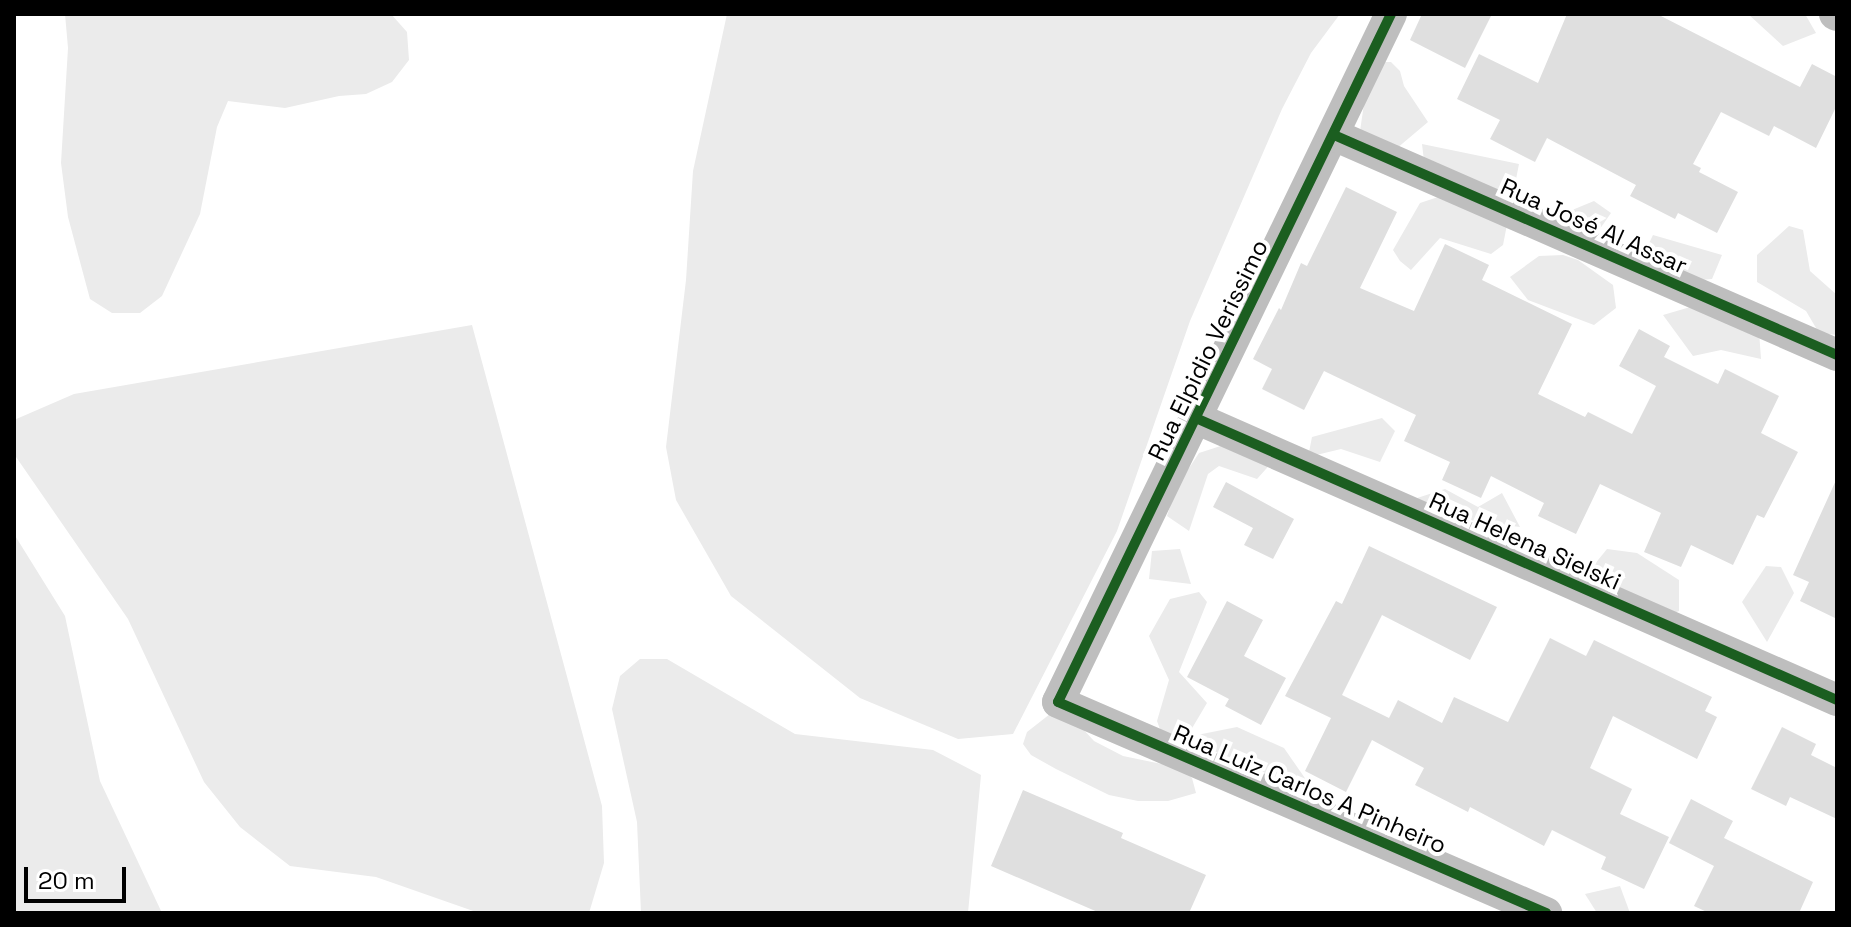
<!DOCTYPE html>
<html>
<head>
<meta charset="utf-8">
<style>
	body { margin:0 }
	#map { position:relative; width:1851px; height:927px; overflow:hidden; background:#fff; font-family:"Space Grotesk",sans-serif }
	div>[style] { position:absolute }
	.green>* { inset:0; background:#ebebeb }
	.building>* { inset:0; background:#dfdfdf }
	.minor>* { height:32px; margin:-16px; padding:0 16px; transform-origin:16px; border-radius:16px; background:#bebebe }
	.cycleway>* { height:10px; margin:-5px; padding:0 5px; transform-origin:5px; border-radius:5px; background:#1b5e20 }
	span { translate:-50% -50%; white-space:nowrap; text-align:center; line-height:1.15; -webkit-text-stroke:8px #fff; paint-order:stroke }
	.street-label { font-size:24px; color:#000 }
	.frame { position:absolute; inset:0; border:16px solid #000; pointer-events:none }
	.scale { position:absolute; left:24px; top:867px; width:102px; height:36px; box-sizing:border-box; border:4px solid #000; border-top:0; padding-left:10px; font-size:24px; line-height:28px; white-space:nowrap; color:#000; -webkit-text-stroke:6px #fff; paint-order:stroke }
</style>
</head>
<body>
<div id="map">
	<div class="green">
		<div style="clip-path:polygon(65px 14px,391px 14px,407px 32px,409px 60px,392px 82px,366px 94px,339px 96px,285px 108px,228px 101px,217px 127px,200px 214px,162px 296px,140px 313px,112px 313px,90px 299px,68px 217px,61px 163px,68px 48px)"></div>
		<div style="clip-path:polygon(727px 14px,1340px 14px,1311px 53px,1282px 109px,1190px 321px,1117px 531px,1013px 734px,958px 739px,860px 698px,731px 596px,676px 500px,666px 447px,686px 280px,693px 171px)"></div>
		<div style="clip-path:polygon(1748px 14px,1805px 14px,1816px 33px,1783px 46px)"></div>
		<div style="clip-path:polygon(1377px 62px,1391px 62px,1400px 71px,1404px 86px,1428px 122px,1396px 149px,1360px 131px,1369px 70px)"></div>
		<div style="clip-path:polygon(1422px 144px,1519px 164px,1503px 245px,1491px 254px,1440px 238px,1411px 270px,1400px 261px,1393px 250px,1420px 203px,1456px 191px,1425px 169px)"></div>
		<div style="clip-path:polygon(1594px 201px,1611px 213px,1595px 236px,1548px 220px)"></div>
		<div style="clip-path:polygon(1789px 226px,1803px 230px,1810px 271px,1837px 295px,1837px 335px,1819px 333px,1806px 311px,1757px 282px,1757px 255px)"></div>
		<div style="clip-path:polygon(1653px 235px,1722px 255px,1712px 279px,1677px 282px,1641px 260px)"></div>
		<div style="clip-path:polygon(1563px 255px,1578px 260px,1613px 285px,1616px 308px,1594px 325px,1528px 300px,1510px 277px,1539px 256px)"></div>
		<div style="clip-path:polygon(1704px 303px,1759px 331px,1761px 359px,1721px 350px,1693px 356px,1663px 315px)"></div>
		<div style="clip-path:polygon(472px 325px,602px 806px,604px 863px,589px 913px,479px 913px,376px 877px,290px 866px,240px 827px,204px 782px,128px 619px,14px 454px,14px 420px,74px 394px)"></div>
		<div style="clip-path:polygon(1382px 418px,1395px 431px,1380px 462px,1341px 449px,1308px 457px,1312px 437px)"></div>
		<div style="clip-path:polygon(1236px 441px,1274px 460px,1257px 479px,1219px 466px,1208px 474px,1189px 531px,1167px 516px,1176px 488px,1199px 453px)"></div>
		<div style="clip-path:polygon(1445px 489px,1478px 507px,1502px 493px,1520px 527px,1435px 516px,1414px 499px)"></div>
		<div style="clip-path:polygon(14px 534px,65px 616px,100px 781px,162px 913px,14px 913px)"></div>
		<div style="clip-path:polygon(1180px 549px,1191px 584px,1149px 579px,1152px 551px)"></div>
		<div style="clip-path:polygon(1607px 549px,1637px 553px,1679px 580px,1679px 611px,1664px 617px,1585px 576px)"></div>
		<div style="clip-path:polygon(1766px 566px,1781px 567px,1794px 593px,1767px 642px,1742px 602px)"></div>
		<div style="clip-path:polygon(1199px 592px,1207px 602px,1179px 672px,1207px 703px,1188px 735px,1173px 740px,1161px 732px,1157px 721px,1169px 680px,1149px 636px,1170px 599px)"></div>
		<div style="clip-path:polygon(640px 659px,667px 659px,795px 734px,933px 750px,981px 775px,968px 913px,641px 913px,637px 822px,612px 709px,620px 676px)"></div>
		<div style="clip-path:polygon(1050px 714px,1083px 729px,1094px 741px,1123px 756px,1181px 768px,1192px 778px,1196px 793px,1168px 801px,1138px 801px,1109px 795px,1056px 769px,1031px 755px,1023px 744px,1027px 732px)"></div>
		<div style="clip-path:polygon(1237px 727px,1284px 748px,1309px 784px,1305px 801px,1206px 763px,1197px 735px)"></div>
		<div style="clip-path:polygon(1620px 886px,1630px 913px,1597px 913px,1585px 894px)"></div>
	</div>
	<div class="building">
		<div style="clip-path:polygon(1422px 14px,1492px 14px,1465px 68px,1410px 40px)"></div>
		<div style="clip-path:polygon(1567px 14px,1657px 14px,1800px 87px,1812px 64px,1837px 77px,1837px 105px,1816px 148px,1774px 126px,1769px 136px,1721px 112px,1693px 164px,1701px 168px,1699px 172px,1738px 192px,1717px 233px,1678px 213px,1675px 219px,1630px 196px,1636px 185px,1547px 138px,1535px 162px,1490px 139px,1500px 120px,1457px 99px,1479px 54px,1538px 83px)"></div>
		<div style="clip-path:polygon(1346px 187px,1397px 212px,1360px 288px,1414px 311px,1445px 244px,1489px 265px,1482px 280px,1572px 324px,1538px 394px,1585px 417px,1588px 412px,1632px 434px,1656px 386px,1619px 366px,1639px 329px,1670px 346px,1664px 357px,1718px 384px,1725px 369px,1779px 396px,1761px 433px,1798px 452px,1764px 518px,1757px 515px,1733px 565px,1691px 545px,1681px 567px,1644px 552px,1661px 513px,1600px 484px,1576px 534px,1538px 516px,1544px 503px,1491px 476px,1481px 498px,1442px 480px,1450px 462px,1404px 441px,1416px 415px,1324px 371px,1304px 410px,1262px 389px,1272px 369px,1253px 359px,1279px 308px,1281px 310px,1301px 263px,1307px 266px)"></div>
		<div style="clip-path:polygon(1837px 478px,1837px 619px,1800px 601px,1809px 582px,1793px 575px)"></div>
		<div style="clip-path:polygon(1226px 482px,1294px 519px,1273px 559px,1244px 545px,1253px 528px,1213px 507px)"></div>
		<div style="clip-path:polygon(1369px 546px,1497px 607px,1470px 660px,1382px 615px,1342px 695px,1389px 718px,1398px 700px,1442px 723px,1454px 697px,1508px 722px,1550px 638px,1586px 656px,1594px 640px,1712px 697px,1705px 711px,1717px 717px,1697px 759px,1613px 716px,1590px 768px,1632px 789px,1620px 814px,1669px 837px,1644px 889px,1601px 869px,1606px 857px,1552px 830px,1544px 846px,1470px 807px,1468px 812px,1415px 785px,1424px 768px,1372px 740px,1346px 792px,1305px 771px,1331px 718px,1285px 696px,1336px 601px,1342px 604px)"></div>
		<div style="clip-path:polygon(1227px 601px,1263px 620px,1244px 656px,1286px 678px,1261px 725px,1225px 706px,1229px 699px,1187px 677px)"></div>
		<div style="clip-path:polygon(1782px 727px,1816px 744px,1811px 755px,1837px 768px,1837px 819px,1790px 797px,1786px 806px,1751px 789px)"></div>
		<div style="clip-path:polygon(1023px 790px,1123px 833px,1121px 838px,1206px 875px,1189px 913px,1100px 913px,991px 866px)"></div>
		<div style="clip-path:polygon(1691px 799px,1733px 821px,1724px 838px,1813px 882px,1799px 913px,1709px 913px,1694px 906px,1714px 866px,1669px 843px)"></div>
	</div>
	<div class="minor">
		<div style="left:1391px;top:14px;width:764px;rotate:115.83deg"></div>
		<div style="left:1058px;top:702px;width:532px;rotate:23.38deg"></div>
		<div style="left:1835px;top:14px;width:2px;rotate:27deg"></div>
		<div style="left:1334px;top:135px;width:549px;rotate:23.62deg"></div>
		<div style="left:1198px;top:419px;width:698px;rotate:23.74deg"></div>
	</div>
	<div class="cycleway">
		<div style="left:1391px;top:14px;width:764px;rotate:115.83deg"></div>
		<div style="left:1058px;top:702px;width:532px;rotate:23.38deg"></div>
		<div style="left:1334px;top:135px;width:549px;rotate:23.62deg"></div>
		<div style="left:1198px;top:419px;width:698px;rotate:23.74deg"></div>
	</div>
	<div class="street-label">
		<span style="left:1594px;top:226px;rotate:24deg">Rua José Al Assar</span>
		<span style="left:1208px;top:350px;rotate:-64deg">Rua Elpidio Verissimo</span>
		<span style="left:1525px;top:541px;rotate:24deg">Rua Helena Sielski</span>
		<span style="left:1310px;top:789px;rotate:23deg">Rua Luiz Carlos A Pinheiro</span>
	</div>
	<div class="frame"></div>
	<div class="scale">20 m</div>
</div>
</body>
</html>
